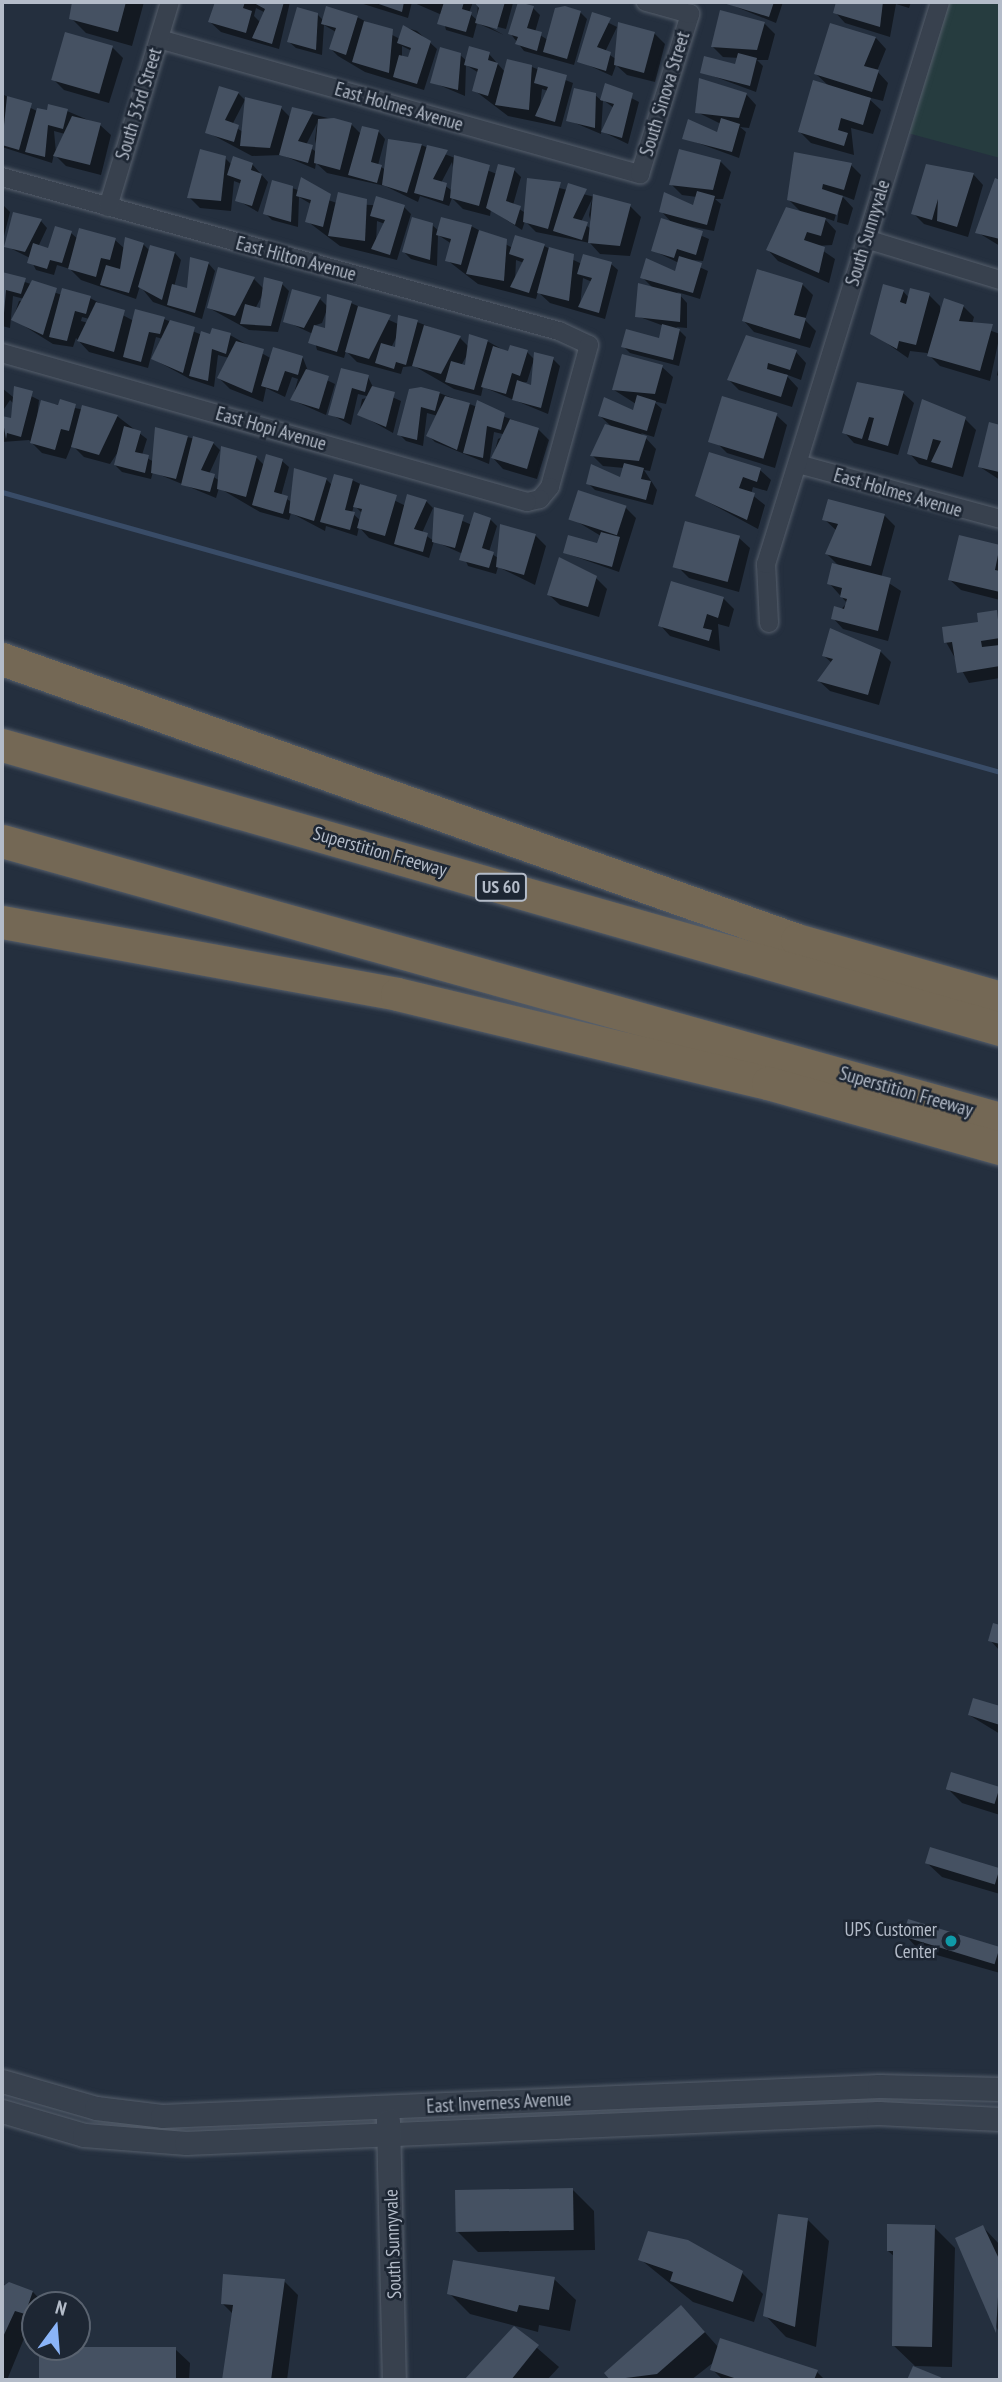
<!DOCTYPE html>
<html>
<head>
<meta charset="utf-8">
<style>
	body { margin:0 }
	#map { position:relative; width:1002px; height:2382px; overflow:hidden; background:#242f3e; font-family:"PT Sans Narrow",sans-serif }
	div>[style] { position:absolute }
	.green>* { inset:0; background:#263c3f }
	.shadow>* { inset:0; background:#0007 }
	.stream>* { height:5px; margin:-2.5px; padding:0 2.5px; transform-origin:2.5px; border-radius:2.5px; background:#394c67 }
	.building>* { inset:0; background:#455162; transform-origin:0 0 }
	.roads { filter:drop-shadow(0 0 2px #565f6c) drop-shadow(0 0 2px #565f6c) }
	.minor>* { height:18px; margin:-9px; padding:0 9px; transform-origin:9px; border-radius:9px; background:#38414e }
	.tertiary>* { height:23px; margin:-11.5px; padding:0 11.5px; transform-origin:11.5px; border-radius:11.5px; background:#38414e }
	.motorway>* { height:33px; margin:-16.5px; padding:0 16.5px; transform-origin:16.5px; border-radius:16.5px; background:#746855 }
	.dots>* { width:19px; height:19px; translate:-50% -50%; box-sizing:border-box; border:4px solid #1d2633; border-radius:50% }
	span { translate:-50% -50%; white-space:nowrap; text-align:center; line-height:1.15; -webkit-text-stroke:5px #1d2633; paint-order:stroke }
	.shield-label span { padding:2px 5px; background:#1d2633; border:2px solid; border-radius:5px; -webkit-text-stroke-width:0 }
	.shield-label { font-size:18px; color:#b4bcc9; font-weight:700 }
	.street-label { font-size:19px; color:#b4bcc9 }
	.poi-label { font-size:19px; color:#b4bcc9 }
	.right { translate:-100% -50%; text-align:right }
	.frame { position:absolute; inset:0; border:4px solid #b4bcc9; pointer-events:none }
	.north { position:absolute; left:21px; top:2291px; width:70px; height:70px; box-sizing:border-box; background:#1d2633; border:2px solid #59626f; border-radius:50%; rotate:16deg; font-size:19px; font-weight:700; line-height:28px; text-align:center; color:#b4bcc9 }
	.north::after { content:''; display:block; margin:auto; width:24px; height:32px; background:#8ab4f8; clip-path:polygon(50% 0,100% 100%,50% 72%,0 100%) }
</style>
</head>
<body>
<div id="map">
	<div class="green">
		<div style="clip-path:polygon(940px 2px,1000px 2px,1000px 158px,900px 131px)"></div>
	</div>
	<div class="shadow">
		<div style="clip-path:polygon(76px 2px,144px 2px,132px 46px,86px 33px,71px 18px)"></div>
		<div style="clip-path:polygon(evenodd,216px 2px,290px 2px,279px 49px,221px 32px,210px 22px,216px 2px,256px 8px,266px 13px,263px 25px,254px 16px,256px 8px)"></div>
		<div style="clip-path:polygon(357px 2px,473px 2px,469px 13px,477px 20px,478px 2px,513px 3px,506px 29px,482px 23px,504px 35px,477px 23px,473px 38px,446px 30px,442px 15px,412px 2px,408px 18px)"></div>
		<div style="clip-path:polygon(724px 2px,783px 2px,776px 23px)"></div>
		<div style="clip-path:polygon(838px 2px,911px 2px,909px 8px,896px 4px,890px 37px,845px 23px,835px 12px)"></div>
		<div style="clip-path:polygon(533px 8px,540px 15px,535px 32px,548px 40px,580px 12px,587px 19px,574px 65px,524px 51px,510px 33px)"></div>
		<div style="clip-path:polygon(evenodd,318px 15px,324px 21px,357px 17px,400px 39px,404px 27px,417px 31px,437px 49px,424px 90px,365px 72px,338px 56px,331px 49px,336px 32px,324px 25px,322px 55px,296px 48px,289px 42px,318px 15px,402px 46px,412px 51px,409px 60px,402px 57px,402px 46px)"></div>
		<div style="clip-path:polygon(593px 15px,617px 27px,605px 52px,616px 59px,654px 33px,665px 44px,655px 82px,627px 75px,616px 65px,612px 76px,579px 61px)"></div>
		<div style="clip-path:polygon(764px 23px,775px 34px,768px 60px,757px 60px,763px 66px,756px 92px,702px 72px,737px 66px,739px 58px,723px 57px,712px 46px)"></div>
		<div style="clip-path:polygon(831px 25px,876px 38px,886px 49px,877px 71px,888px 83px,883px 101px,867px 97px,881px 110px,873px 134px,851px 128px,854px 155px,811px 143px,800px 132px,830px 87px,816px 74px)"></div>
		<div style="clip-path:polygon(112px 47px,123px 58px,109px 103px,64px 90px,53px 79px)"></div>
		<div style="clip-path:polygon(evenodd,489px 54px,505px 72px,532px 67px,573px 83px,561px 127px,508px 116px,474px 90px,479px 73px,466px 65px,465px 96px,432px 82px,460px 55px,467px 61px,489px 54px,542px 89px,548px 91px,540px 107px,542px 89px)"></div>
		<div style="clip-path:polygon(606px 85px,639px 102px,628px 144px,603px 132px,614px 108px,603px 100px,601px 134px,568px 120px,595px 95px,602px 101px)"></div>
		<div style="clip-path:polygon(evenodd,238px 93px,245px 100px,232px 125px,243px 132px,281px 108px,291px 118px,312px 114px,351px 124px,361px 134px,363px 128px,379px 132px,385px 139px,378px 165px,386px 170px,421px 145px,497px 174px,514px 170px,521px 177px,513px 205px,527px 214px,528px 180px,630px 206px,641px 217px,630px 256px,600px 254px,590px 243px,536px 232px,525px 221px,522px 230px,491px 210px,490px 216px,463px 209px,452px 198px,449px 206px,420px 196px,418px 202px,385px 186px,327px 173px,316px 163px,315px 169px,282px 155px,252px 156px,207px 132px,238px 93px,317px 123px,315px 139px,318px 153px,306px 145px,317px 123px,238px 93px,452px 162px,456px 183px,454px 192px,441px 183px,452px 162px,238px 93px,592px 199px,589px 215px,593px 230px,581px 222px,592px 199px)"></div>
		<div style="clip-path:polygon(evenodd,2px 94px,39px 112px,67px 111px,100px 125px,111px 135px,101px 175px,66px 166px,54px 154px,52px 163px,2px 147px,2px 94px,54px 131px,65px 134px,56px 153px,54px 131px)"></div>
		<div style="clip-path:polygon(746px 94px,756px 105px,749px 128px,740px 127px,746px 132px,739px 158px,684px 138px,718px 135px,721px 124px,697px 112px)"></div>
		<div style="clip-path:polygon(225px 158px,232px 165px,252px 164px,268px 182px,258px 212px,237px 200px,242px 184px,234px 181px,231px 211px,200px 208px,189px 197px)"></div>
		<div style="clip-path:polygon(720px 161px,731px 172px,723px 199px,715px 199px,721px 204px,714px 231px,672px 223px,709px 239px,703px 261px,682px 259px,708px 271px,700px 299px,677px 292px,687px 303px,687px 328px,676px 327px,686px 337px,679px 366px,630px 353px,623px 346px,660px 340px,664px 326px,637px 316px,654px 289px,642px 277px,676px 274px,679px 263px,652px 250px,672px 223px,661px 211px,694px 207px,697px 197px,682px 195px,671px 184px)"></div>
		<div style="clip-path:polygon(851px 165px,861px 175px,854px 200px,841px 195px,853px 208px,848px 225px,837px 222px,840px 201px,834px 221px,823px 217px,836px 231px,832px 245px,816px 246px,835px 259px,829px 283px,778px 261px,768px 250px,802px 213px,788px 199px)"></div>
		<div style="clip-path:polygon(973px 174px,983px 185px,968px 237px,924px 224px,913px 213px)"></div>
		<div style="clip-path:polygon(996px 181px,1000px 182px,1000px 246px,977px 232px)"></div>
		<div style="clip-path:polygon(evenodd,292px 188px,337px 203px,404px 207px,411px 214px,397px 260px,340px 246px,307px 221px,311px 204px,299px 197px,298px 227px,272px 220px,265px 213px,292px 188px,377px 221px,385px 224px,376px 243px,377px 221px)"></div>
		<div style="clip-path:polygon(2px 204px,10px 212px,2px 244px)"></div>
		<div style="clip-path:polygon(41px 221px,47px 228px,38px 247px,49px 250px,71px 233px,78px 239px,115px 240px,125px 249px,143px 244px,150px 251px,175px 253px,181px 260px,174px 287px,188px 291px,192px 259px,209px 264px,215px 271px,202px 319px,153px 302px,140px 286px,136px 299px,81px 280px,70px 269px,57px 265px,54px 275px,36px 270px,30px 258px,6px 246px)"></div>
		<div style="clip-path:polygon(evenodd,432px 225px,439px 231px,471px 226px,513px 248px,544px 246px,582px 264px,611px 264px,618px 270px,605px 319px,550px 303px,538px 292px,536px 299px,478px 284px,447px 260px,452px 244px,438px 235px,437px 266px,411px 259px,404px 252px,432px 225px,516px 260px,524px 263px,515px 282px,516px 260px,432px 225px,583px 278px,592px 282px,580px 306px,583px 278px)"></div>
		<div style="clip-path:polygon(evenodd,2px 274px,62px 295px,90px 298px,134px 321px,164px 319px,202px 335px,230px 335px,272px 359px,275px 349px,303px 358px,308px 371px,335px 384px,326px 415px,292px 400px,298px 379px,292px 377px,285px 397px,266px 388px,263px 402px,230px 389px,219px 378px,229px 358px,218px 355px,214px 387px,190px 379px,153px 359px,163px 339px,156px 337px,148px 368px,89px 352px,76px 338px,73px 347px,53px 344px,13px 319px,19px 301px,28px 300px,13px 296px,10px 328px,2px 326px,2px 274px,82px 317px,93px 320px,92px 324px,81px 321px,82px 317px)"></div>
		<div style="clip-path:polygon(evenodd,254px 279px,264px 289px,282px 284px,289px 291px,278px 332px,249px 330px,209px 308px,254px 279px,264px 292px,262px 311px,255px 309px,264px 292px)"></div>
		<div style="clip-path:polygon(802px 284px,813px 295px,805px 320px,816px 331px,810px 348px,754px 332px,744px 321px)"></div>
		<div style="clip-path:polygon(903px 291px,909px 298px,929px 295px,940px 306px,940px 318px,963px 306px,974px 317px,972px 324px,1000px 334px,990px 381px,940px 366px,927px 353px,910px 351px,908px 358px,872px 333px)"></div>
		<div style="clip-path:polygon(evenodd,320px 299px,328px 307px,322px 323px,313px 326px,327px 331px,351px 303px,398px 324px,417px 322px,460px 338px,469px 347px,487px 341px,509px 353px,527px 352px,534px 359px,527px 382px,518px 383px,533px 387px,553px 359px,560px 366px,548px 414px,483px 387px,481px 396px,454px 389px,414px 366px,403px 367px,401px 374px,357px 362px,346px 351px,344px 358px,317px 350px,313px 334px,285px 321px,320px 299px,400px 330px,396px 349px,391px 348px,400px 330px,320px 299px,468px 353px,467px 367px,461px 366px,468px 353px)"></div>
		<div style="clip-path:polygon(747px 337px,796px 352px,806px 363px,801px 380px,785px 374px,798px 388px,792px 407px,739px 390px,729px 380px)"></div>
		<div style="clip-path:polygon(1000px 361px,1000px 378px,997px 375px)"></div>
		<div style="clip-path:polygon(662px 367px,673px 377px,666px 404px,653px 401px,662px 409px,654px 437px,641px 433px,656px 449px,650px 471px,644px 470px,657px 490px,653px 505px,595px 490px,588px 483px,593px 466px,621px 479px,624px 468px,603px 466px,592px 455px,612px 427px,600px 416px,634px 412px,636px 404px,614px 390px)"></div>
		<div style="clip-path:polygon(342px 370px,368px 377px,374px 389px,401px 401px,393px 433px,359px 414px,362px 399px,371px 397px,358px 394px,351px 425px,330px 414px)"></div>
		<div style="clip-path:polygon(evenodd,2px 388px,13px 397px,15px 388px,39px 400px,36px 428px,43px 402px,117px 416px,147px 439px,142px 455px,154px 462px,187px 437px,213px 443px,220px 450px,209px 474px,220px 481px,256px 457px,264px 465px,282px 461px,289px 467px,281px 496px,292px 502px,326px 479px,332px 485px,352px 480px,406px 506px,426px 501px,433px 508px,422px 533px,434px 541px,435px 509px,472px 525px,490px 519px,497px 526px,489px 552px,498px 558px,535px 535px,546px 546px,535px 585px,498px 567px,496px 574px,468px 566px,463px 554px,434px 541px,429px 558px,369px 538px,359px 527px,357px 536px,326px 526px,325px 531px,291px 513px,289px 520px,260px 512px,219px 488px,216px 498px,153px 472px,151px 479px,122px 472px,115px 465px,120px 449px,110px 464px,84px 457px,73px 446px,76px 435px,66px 459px,42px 453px,29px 440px,2px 442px,2px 418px,12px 420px,16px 406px,10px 400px,2px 412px,2px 388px,354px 505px,363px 514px,361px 521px,352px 513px,354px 505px)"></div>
		<div style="clip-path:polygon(411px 391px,439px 393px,538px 429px,549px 440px,537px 479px,503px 469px,493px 458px,498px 439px,507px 435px,494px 432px,489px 464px,435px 442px,428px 435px,438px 416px,427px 413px,423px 446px,406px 441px,399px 434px)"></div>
		<div style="clip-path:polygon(903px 393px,914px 403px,898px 455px,854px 443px,844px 432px)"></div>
		<div style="clip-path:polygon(776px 415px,787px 425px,775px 468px,727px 453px,716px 442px)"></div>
		<div style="clip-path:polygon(965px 419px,976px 430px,963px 477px,919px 464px,909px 453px)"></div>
		<div style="clip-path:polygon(990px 424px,1000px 426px,1000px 480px,980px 467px)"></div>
		<div style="clip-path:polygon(760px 470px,771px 480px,767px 491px,753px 487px,751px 494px,765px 505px,758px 529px,697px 496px)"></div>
		<div style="clip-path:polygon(579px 493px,625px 507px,636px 518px,619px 572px,565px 553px,599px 546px,601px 536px,576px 521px)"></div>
		<div style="clip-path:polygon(884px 515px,895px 526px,881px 578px,901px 591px,888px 641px,843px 629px,833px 618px,847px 603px,829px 583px,840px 567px,827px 554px,837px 531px,824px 519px)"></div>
		<div style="clip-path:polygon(960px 537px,1000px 547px,1000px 600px,961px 590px,950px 580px)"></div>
		<div style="clip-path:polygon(739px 538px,750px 548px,739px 592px,689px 578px,678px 567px)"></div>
		<div style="clip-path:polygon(596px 578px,607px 589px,599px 617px,560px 605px,549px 595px)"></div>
		<div style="clip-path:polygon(723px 598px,734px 609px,729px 627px,718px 624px,720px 651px,670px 636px,660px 625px)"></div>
		<div style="clip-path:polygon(997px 612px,1000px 678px,969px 683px,946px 642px)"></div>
		<div style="clip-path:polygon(880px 651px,891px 662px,879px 705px,830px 691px,819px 681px,832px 663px,824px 656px)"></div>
		<div style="clip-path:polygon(994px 1625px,1000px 1627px,1000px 1651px,990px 1640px)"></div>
		<div style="clip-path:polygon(974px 1700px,1000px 1708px,1000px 1734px,969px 1715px)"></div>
		<div style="clip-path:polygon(952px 1774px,1000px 1788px,1000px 1815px,962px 1803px,948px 1789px)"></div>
		<div style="clip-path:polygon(931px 1849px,1000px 1870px,1000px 1894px,942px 1877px,927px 1863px)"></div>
		<div style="clip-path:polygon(909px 1921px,1000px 1949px,1000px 1973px,919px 1950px,905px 1935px)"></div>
		<div style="clip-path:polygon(573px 2190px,594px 2211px,595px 2250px,478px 2252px,457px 2231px)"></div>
		<div style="clip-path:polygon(808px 2220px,829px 2241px,816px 2347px,786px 2337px,765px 2315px)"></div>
		<div style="clip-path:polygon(934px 2227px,955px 2248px,952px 2367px,915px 2366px,893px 2345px,895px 2257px,888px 2251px)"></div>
		<div style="clip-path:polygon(983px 2227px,1000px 2245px,1000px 2335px,957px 2239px)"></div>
		<div style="clip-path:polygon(640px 2259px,742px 2273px,763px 2294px,754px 2322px,693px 2302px)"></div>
		<div style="clip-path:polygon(554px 2279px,576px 2300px,570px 2331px,539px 2325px,538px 2332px,470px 2314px,449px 2293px)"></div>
		<div style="clip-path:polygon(284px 2281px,298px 2295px,287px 2380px,225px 2380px,233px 2314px,223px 2304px)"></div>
		<div style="clip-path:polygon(2px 2284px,33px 2292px,45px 2305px,35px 2305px,35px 2326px,30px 2324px,7px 2380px,2px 2380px)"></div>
		<div style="clip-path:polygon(514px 2328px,559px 2367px,547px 2380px,469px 2380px)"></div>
		<div style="clip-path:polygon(702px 2329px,719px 2348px,817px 2372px,825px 2380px,723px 2380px,712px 2369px,714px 2362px,691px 2380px,613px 2380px,606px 2373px)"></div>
		<div style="clip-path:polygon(41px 2348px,175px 2349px,190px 2363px,189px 2380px,40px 2380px)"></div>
	</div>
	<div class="stream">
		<div style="left:2px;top:492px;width:1037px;rotate:15.67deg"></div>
	</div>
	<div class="building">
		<div style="clip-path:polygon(72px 2px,126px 2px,118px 32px,69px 19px)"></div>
		<div style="clip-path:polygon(215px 2px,245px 2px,243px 8px,252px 11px,246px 33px,208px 22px)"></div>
		<div style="clip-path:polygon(252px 2px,284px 2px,272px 44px,252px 38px,265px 9px)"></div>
		<div style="clip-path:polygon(373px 2px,404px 2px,402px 12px)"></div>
		<div style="clip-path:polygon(444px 2px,464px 2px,462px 9px,472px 12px,466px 32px,437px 24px)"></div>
		<div style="clip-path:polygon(474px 2px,505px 2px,497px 29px,475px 23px,479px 8px)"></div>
		<div style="clip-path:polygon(518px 2px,534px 6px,527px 28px,542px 32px,537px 51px,515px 44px,518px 37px,508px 34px)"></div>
		<div style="clip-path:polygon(720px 2px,774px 2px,769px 17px)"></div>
		<div style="clip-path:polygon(836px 2px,883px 2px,880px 27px,833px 13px)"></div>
		<div style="clip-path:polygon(326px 6px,358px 16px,346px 55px,329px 49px,336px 28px,321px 24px)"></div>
		<div style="clip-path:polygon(565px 6px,581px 11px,567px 59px,543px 52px,555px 8px)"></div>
		<div style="clip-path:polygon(297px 7px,318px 13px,316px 50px,287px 42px)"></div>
		<div style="clip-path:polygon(720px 10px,765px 22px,757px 50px,711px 47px)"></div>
		<div style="clip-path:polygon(592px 12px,611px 18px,597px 47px,611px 52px,606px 71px,577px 62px)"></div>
		<div style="clip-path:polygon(364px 21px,393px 29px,389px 73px,352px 62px)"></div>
		<div style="clip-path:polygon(618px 22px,655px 32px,644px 73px,614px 65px)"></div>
		<div style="clip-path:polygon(830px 23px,876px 37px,864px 66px,879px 70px,872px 92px,814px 74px)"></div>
		<div style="clip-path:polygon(403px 25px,431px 41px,417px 84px,393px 77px,399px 55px,408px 57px,411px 48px,397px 43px)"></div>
		<div style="left:65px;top:32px;width:50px;height:50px;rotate:16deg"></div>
		<div style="clip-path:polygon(469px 46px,490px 52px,488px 60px,498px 63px,488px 96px,472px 91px,478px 69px,464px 65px)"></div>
		<div style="clip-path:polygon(440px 47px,461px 53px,458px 90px,430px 83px)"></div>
		<div style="clip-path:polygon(738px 53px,757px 58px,750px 86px,700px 73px,704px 56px,735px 64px)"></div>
		<div style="clip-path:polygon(507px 59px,532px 65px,529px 110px,495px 105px)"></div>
		<div style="clip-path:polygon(538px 67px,567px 75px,555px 122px,535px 116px,548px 87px,534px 83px)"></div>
		<div style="clip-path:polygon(699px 78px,747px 93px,739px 118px,695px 113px)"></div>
		<div style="clip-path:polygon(813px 80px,871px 98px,863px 125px,841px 118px,838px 130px,848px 133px,844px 146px,798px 132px)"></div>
		<div style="clip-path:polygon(605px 83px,633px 93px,622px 138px,601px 132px,614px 104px,600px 100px)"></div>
		<div style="clip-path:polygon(219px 86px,239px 92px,225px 120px,239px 125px,234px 142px,205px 133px)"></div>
		<div style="clip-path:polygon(574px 88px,596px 93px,595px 128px,566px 121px)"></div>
		<div style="clip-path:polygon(7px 96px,32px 103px,19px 150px,2px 145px)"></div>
		<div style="clip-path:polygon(245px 97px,282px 106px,270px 148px,240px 146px)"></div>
		<div style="clip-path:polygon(48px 104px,68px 109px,63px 129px,48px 125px,45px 157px,25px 152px,37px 108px,47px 110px)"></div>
		<div style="clip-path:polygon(292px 107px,313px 112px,298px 141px,313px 145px,308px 163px,279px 155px)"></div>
		<div style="clip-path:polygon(72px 116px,101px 123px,90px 165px,53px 156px)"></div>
		<div style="clip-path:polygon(334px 118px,352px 123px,340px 170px,314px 163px,318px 119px)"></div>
		<div style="clip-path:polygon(721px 118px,740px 124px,732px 152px,682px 139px,688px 119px,717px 132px)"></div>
		<div style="clip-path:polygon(362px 126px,379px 130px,371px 162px,382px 165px,377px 183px,348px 175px)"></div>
		<div style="clip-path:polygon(388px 139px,422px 144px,407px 193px,382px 185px)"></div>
		<div style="clip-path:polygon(427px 145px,448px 150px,433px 179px,447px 183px,443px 201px,414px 193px)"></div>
		<div style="clip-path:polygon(200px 149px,226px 156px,221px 201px,187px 198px)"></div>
		<div style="clip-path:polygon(679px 149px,721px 160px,713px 190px,669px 185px)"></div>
		<div style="clip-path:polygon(794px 152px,852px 163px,844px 190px,823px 184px,822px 189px,843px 196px,837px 215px,787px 200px)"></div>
		<div style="clip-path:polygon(454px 155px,490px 165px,479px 206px,450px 198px)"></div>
		<div style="clip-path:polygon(233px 156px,253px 163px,251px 170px,262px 174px,252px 206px,235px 201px,241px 180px,227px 175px)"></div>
		<div style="clip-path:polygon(498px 164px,515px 168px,506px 201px,521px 206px,515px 225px,486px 208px)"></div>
		<div style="clip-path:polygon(926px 164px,974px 173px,957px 227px,937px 221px,938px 199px,932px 220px,911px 214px)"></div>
		<div style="clip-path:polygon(301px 177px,331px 194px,323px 227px,305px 222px,311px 200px,296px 196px)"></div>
		<div style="clip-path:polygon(527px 178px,561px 182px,548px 229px,523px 222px)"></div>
		<div style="clip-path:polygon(995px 178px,1000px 180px,1000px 239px,975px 233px)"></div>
		<div style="clip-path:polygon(272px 180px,293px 186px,291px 222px,263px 214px)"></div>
		<div style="clip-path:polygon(568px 183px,587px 189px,573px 218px,588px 222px,582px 240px,553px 231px)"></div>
		<div style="clip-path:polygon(697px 191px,715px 196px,707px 225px,659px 212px,664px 192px,693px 205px)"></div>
		<div style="clip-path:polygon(338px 192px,367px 199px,365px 241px,328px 236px)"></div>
		<div style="clip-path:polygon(593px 194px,631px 204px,620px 246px,588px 243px)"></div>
		<div style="clip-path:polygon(376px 196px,405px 205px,390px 255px,371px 249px,385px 220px,370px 216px)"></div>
		<div style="clip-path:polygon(786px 207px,826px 218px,821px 236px,807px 232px,804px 240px,825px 247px,819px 273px,766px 250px)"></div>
		<div style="clip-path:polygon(13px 212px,42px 219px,25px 252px,4px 247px)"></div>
		<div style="clip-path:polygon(412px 217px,433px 223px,430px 260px,402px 252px)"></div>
		<div style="clip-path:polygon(441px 217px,472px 225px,461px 265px,445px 261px,451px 239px,436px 235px)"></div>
		<div style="clip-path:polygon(661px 218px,703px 231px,696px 255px,677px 249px,674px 258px,651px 251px)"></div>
		<div style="clip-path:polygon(55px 226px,72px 231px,62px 263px,50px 260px,47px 269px,27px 263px,33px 243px,48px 248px)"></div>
		<div style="clip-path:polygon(79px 228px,116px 238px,110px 260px,101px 258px,96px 277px,68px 269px)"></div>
		<div style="clip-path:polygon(479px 230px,507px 239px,504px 281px,466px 274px)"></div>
		<div style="clip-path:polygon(515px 235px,545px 244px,529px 293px,510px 287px,524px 259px,509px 254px)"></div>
		<div style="clip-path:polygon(125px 237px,144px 243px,129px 293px,100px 285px,106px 265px,120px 269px)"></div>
		<div style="clip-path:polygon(150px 245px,175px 252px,162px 300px,138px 287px)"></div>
		<div style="clip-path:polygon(549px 247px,574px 254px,569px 301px,537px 293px)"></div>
		<div style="clip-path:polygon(583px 254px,612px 262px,599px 313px,578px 307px,592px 278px,577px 274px)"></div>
		<div style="clip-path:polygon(679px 256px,702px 263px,693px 293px,640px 278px,646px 258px,675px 271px)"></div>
		<div style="clip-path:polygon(190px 257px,209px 262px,195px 313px,167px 305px,172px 284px,187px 288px)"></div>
		<div style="clip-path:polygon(218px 267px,255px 277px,235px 316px,207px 308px)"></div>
		<div style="clip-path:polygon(757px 269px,803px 283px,794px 315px,806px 318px,800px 339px,742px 321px)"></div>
		<div style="clip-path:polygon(2px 272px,26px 278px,21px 294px,6px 290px,3px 325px)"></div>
		<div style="clip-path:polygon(264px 277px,283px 282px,271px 326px,240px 324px,245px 304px,260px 308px)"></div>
		<div style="clip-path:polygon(32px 280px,57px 288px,43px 335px,11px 320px)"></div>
		<div style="clip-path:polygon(638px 283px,681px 294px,680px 322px,635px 317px)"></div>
		<div style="clip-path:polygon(883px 284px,904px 290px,900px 302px,906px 304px,910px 288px,930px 293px,916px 345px,899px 341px,897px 349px,870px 334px)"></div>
		<div style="clip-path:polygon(62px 288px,91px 296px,86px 314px,75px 311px,67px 341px,49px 337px)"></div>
		<div style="clip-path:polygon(292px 289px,321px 297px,304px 328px,283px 322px)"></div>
		<div style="clip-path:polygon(327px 294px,352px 301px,337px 352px,308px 343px,314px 325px,325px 328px)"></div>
		<div style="clip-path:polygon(944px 298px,964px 305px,959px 321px,993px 324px,980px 371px,927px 356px)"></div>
		<div style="clip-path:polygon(96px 302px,125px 310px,114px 352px,77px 341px)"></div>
		<div style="clip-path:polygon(358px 306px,391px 315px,369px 359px,345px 352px)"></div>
		<div style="clip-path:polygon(135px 309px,165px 317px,160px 334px,149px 332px,141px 362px,123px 357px)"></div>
		<div style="clip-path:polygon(398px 315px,418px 320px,406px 365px,396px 362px,394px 369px,375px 363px,381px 343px,395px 347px)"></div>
		<div style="clip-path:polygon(170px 320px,195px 327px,183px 373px,151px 359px)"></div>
		<div style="clip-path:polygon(662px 324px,680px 329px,673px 360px,621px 347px,626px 329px,659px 338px)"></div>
		<div style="clip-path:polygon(424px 325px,461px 336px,441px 374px,412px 366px)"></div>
		<div style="clip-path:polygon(212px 328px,231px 333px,226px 354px,212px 349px,208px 381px,189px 376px,201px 331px,210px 334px)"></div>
		<div style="clip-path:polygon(469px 334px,488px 340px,474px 390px,445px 382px,451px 361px,465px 365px)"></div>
		<div style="clip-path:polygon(746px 335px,797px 350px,790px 370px,768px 363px,767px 369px,788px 375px,781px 397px,727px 380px)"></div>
		<div style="clip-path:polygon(236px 341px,264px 349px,252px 393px,217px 378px)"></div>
		<div style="clip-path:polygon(510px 345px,528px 350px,520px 376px,512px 373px,506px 394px,481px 387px,493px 346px,508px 351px)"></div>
		<div style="clip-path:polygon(273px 347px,303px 356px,298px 375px,285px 371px,278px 391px,261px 386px)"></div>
		<div style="clip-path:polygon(534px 352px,554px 357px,541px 408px,512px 400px,517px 380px,531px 385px)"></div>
		<div style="clip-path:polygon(622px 354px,663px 365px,655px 394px,612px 390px)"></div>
		<div style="clip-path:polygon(341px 368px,369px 375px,365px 392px,352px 388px,344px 419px,328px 415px)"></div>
		<div style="clip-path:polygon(306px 369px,329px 376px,319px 409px,290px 400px)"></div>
		<div style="clip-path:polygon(857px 382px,904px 391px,888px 446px,868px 440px,874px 418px,869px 417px,862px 439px,842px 433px)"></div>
		<div style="clip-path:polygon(14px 386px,33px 391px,21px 437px,7px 433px,6px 439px,2px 416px,11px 418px)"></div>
		<div style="clip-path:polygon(372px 386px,395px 392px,386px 427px,357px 415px)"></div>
		<div style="clip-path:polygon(421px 387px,440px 392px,435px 411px,421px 407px,417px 440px,397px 435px,409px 389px)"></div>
		<div style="clip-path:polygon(637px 395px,656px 401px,647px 431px,598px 416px,604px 397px,633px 410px)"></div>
		<div style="clip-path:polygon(445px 396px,470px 403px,457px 450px,426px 436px)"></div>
		<div style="left:722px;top:396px;width:58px;height:48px;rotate:17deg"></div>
		<div style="clip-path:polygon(60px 399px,76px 404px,69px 431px,61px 429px,55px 450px,30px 443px,41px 400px,58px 405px)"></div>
		<div style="clip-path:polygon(922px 399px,966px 417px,952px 468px,931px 462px,941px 441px,933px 439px,927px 460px,907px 454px)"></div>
		<div style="clip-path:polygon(477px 400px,505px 413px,501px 430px,487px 426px,483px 458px,463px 453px)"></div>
		<div style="clip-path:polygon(82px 405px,118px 415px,99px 455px,71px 447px)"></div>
		<div style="clip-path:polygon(510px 419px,539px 428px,527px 469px,491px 458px)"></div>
		<div style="clip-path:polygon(989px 422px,1000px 425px,999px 472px,978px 467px)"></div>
		<div style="clip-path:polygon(605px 424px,647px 436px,639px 461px,590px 456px)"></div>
		<div style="clip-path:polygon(124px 426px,141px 431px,135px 452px,149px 455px,145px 473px,114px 465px)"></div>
		<div style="clip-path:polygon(155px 427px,188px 436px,176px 479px,151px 473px)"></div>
		<div style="clip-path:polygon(193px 436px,214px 442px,201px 470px,215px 474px,210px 492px,181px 485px)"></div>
		<div style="clip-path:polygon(221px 446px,257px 456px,246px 497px,217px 489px)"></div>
		<div style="clip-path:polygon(709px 452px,761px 468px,757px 482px,743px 477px,739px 488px,755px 493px,747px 520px,695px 496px)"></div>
		<div style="clip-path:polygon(266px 454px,283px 459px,274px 492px,288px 496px,283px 514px,252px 505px)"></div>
		<div style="clip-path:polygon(624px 463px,644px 468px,641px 479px,651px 481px,646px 500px,586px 484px,591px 464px,620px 477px)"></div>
		<div style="clip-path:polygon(294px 468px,327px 478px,314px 521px,289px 513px)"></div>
		<div style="clip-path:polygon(334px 474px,353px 479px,345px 510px,355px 512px,350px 530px,320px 522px)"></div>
		<div style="clip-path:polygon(360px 484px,397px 495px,385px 536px,357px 528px,362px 509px,353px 507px)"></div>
		<div style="left:578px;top:490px;width:51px;height:31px;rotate:18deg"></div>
		<div style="clip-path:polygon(407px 494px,427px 500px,414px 529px,428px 533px,423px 552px,394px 544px)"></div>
		<div style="clip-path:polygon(828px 499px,885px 514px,871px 566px,825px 554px,838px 524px,822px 520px)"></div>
		<div style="clip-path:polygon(434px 507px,464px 515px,455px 548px,432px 542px)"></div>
		<div style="clip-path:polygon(474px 512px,491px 518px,482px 548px,494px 552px,489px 568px,459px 560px)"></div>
		<div style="left:685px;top:521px;width:57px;height:48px;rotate:15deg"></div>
		<div style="clip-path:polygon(500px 524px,536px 534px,524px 575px,496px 567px)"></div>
		<div style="clip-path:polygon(601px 532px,620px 537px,612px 567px,563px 553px,568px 535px,597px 543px)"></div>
		<div style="clip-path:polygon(959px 535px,1000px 545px,995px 570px,1000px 571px,1000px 592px,948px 580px)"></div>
		<div style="clip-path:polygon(559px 557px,597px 576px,588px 607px,547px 595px)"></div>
		<div style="clip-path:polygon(832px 563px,891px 578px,878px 631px,831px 619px,834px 606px,844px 609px,847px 599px,840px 597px,842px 588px,827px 584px)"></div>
		<div style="clip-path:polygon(671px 581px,724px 597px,718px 618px,707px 614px,703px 628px,712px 630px,709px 641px,658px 626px)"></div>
		<div style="clip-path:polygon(997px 610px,1000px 638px,981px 641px,982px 647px,1000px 645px,1000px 666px,957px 673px,952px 642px,944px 643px,942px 627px,978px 622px,977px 613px)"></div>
		<div style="clip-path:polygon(830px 628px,881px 650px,868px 695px,817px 681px,833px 659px,822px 656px)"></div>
		<div style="clip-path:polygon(993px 1623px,1000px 1625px,1000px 1644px,988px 1641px)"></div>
		<div style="clip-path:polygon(973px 1698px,1000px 1706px,1000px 1725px,968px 1715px)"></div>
		<div style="left:951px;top:1772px;width:51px;height:18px;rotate:17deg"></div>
		<div style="left:930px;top:1847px;width:73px;height:17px;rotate:17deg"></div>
		<div style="left:908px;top:1919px;width:96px;height:18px;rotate:17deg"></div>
		<div style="left:573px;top:2188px;width:42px;height:118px;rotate:89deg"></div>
		<div style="clip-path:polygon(778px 2214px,808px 2218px,795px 2327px,763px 2316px)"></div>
		<div style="clip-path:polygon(887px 2224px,935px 2225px,932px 2347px,892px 2346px,893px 2251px,887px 2251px)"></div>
		<div style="clip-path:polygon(983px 2225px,1000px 2261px,996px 2333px,955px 2238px)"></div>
		<div style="clip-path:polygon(648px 2231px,688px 2240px,743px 2271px,733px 2302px,670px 2281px,673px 2272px,638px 2260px)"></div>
		<div style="clip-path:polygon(453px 2260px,555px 2277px,549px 2310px,519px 2305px,517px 2312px,447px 2294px)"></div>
		<div style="clip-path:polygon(223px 2274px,285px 2279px,271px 2380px,222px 2380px,233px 2305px,221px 2304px)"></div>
		<div style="clip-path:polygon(9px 2282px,33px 2291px,25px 2314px,15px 2311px,2px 2339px,2px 2287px)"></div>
		<div style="clip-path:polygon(681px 2305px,705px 2332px,657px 2374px,610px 2380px,604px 2373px)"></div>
		<div style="clip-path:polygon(514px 2326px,539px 2345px,511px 2380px,464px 2380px)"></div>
		<div style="clip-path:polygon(720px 2338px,818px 2370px,814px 2380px,740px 2380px,710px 2370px)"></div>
		<div style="left:39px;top:2347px;width:137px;height:33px"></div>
		<div style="clip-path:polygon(913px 2366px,940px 2377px,945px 2380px,907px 2380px)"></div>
	</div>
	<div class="roads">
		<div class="minor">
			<div style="left:159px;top:39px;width:500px;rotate:15.7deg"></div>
			<div style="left:640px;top:174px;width:168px;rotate:-72.6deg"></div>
			<div style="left:690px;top:14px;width:46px;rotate:-164.7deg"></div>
			<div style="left:2px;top:177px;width:578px;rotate:15.46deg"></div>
			<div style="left:559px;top:331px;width:33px;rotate:25deg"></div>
			<div style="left:589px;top:345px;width:147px;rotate:105.4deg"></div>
			<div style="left:550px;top:487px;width:16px;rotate:130deg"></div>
			<div style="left:540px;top:499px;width:13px;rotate:167deg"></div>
			<div style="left:527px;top:502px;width:546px;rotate:-164.16deg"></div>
			<div style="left:108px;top:207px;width:214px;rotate:-73.2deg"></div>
			<div style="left:866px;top:239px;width:140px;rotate:17deg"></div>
			<div style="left:798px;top:464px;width:209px;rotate:15.2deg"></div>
			<div style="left:769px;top:623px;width:59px;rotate:-92.9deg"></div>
			<div style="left:766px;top:564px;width:588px;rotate:-72.8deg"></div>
		</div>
		<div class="tertiary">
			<div style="left:2px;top:2081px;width:98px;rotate:16deg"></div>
			<div style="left:96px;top:2108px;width:66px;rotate:6.9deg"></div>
			<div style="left:162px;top:2116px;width:718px;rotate:-2.4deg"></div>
			<div style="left:879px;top:2086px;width:121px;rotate:1.4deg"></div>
			<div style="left:2px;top:2111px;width:85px;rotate:16.3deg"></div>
			<div style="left:84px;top:2135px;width:102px;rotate:4.5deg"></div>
			<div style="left:186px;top:2143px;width:693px;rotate:-2.48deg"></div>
			<div style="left:878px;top:2113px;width:122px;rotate:2.8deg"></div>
			<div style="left:388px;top:2121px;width:259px;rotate:88.7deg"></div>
		</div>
		<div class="motorway">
			<div style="left:2px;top:659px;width:843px;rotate:19.47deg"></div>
			<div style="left:797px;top:940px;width:211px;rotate:15.9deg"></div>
			<div style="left:2px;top:745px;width:1038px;rotate:15.88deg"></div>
			<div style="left:2px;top:841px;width:1036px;rotate:15.57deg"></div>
			<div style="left:2px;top:922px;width:402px;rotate:10.3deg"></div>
			<div style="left:397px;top:994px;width:382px;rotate:13.5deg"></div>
			<div style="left:768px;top:1083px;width:241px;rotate:15.7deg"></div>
		</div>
	</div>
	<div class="dots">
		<div style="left:951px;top:1941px;background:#0f9aa8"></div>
	</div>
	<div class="shield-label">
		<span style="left:501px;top:887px">US 60</span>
	</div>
	<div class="street-label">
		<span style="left:665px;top:94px;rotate:-73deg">South Sinova Street</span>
		<span style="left:139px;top:104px;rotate:-73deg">South 53rd Street</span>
		<span style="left:399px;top:107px;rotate:16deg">East Holmes Avenue</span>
		<span style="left:868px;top:233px;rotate:-73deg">South Sunnyvale</span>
		<span style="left:296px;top:259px;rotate:15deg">East Hilton Avenue</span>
		<span style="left:271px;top:429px;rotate:16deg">East Hopi Avenue</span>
		<span style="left:898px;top:493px;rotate:16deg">East Holmes Avenue</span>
		<span style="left:380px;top:852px;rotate:16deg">Superstition Freeway</span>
		<span style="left:906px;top:1092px;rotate:16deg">Superstition Freeway</span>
		<span style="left:499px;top:2103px;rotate:-3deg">East Inverness Avenue</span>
		<span style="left:393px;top:2244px;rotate:-92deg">South Sunnyvale</span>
	</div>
	<div class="poi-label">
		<span class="right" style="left:937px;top:1941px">UPS Customer<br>Center</span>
	</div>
	<div class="frame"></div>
	<div class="north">N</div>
</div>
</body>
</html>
